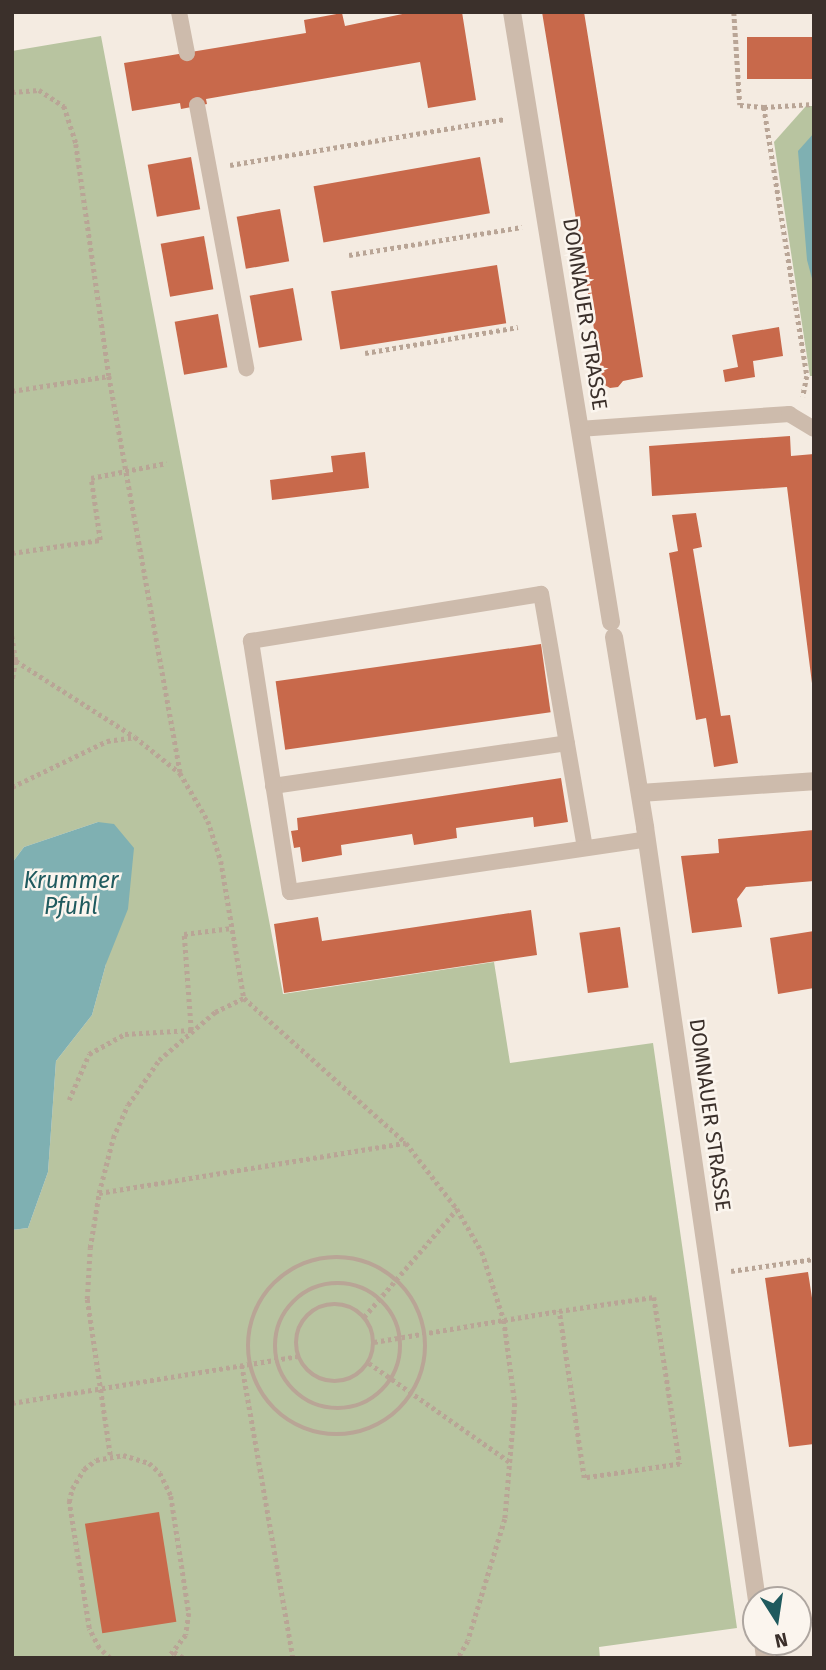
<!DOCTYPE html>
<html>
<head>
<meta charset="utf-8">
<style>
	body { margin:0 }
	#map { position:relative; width:826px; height:1670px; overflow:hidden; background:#f4ebe1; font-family:"Fira Sans",sans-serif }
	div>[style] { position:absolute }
	.green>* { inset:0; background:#b8c4a0 }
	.water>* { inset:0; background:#7fb0b2 }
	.building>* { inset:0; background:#c8694b; transform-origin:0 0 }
	.path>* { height:4.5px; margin-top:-2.25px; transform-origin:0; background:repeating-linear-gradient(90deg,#b9a596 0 3.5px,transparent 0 7px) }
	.path>.ring { margin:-2.25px; padding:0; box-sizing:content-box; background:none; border:4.5px solid #b9a596; border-radius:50% }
	.service>* { height:16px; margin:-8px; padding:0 8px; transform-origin:8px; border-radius:8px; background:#cdbbac }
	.minor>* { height:18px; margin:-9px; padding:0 9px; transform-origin:9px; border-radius:9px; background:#cdbbac }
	span { translate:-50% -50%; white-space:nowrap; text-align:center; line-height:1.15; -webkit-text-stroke:5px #fbf5ee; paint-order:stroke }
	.street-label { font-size:21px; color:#3b302b }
	.water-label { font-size:23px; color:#1f5a5e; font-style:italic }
	.frame { position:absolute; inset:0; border:14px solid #3b302b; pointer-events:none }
	.north { position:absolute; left:742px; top:1586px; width:70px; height:70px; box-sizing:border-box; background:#fbf5ee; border:2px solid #aea6a0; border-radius:50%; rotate:168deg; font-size:19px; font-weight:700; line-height:28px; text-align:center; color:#3b302b }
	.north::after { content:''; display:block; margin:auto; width:24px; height:32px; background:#1f5a5e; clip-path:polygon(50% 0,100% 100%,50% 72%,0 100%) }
</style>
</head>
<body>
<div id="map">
	<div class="green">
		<div style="clip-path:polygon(101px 36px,283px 994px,494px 962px,510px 1063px,653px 1043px,737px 1628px,599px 1647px,600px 1658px,12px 1658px,12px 1230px,28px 1228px,48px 1172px,56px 1061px,92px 1015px,106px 964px,98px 822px,24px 847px,12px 863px,12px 51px)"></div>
		<div style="clip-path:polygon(806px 106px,814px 106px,814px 376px,810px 376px,774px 142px)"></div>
	</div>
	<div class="water">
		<div style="clip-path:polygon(814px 133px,814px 286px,807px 260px,798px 151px)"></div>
		<div style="clip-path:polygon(98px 822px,114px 824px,134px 848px,128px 909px,106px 964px,92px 1015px,56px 1061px,48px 1172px,28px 1228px,12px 1230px,12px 863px,24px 847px)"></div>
	</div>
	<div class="building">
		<div style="clip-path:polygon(412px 12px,462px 12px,476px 100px,428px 108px,420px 62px,206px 99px,207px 104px,181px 109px,180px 103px,132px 111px,124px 63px,306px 33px,304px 20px,342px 13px,345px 26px)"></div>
		<div style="clip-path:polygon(542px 12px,584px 12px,643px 377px,623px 381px,618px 387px,610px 388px,603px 384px)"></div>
		<div style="left:814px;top:37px;width:42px;height:67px;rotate:90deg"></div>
		<div style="left:191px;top:157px;width:53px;height:44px;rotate:80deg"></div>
		<div style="left:480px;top:157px;width:57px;height:169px;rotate:80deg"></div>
		<div style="left:280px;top:209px;width:53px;height:44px;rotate:80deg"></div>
		<div style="left:204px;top:236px;width:54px;height:44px;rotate:80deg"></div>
		<div style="left:497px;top:265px;width:59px;height:168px;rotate:81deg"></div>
		<div style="left:293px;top:288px;width:53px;height:44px;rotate:80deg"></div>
		<div style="left:218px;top:314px;width:54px;height:44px;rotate:80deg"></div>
		<div style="clip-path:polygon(779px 327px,783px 356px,753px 361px,755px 377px,725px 382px,723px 370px,738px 367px,732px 335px)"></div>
		<div style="clip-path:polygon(790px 436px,791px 456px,814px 454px,814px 699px,787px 487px,652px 496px,649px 446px)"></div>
		<div style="clip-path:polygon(365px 452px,369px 488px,272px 500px,270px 480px,333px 472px,331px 456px)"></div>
		<div style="clip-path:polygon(696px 513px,702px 547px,693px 549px,721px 716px,730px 715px,738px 763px,714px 767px,706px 718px,696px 720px,669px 553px,678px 551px,672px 515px)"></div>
		<div style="left:541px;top:644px;width:69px;height:268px;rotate:82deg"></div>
		<div style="clip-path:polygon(561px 778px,568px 822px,534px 827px,533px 817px,456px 828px,457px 838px,414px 845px,412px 834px,341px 845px,342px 855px,302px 862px,300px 847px,294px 848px,291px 831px,298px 830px,297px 818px)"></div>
		<div style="clip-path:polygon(814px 830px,814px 881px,746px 887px,737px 899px,742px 927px,692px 933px,681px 856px,719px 853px,718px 839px)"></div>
		<div style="clip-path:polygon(531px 910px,537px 955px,284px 993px,274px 924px,318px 917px,322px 941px)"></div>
		<div style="left:620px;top:927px;width:61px;height:41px;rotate:82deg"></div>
		<div style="clip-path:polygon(814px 931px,814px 988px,778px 994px,770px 938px)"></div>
		<div style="clip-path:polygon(808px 1272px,814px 1311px,814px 1444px,789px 1447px,765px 1278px)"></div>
		<div style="left:159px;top:1512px;width:111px;height:75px;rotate:81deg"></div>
	</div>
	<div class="path">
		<div style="left:734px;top:12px;width:93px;rotate:86.3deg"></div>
		<div style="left:740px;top:105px;width:24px;rotate:5deg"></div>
		<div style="left:764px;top:107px;width:272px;rotate:80.9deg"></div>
		<div style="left:807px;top:376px;width:21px;rotate:101deg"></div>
		<div style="left:12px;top:92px;width:27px;rotate:-4deg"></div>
		<div style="left:39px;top:90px;width:30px;rotate:33deg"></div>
		<div style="left:64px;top:106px;width:40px;rotate:72deg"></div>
		<div style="left:76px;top:144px;width:234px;rotate:81.9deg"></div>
		<div style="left:109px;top:376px;width:402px;rotate:79.8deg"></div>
		<div style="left:764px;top:107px;width:50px;rotate:-3.4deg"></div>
		<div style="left:230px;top:165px;width:279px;rotate:-9.5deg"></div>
		<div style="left:349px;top:255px;width:175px;rotate:-9.2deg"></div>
		<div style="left:365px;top:353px;width:155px;rotate:-9.6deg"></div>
		<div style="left:12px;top:391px;width:98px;rotate:-8.8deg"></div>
		<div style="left:12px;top:553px;width:89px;rotate:-8.4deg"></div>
		<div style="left:100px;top:540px;width:63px;rotate:-98.3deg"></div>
		<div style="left:91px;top:478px;width:77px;rotate:-11.2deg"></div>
		<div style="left:12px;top:636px;width:25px;rotate:81deg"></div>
		<div style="left:16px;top:661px;width:21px;rotate:101deg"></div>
		<div style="left:12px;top:654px;width:8px;rotate:60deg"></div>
		<div style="left:16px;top:661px;width:141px;rotate:32.6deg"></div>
		<div style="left:135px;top:737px;width:58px;rotate:38.7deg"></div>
		<div style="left:180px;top:773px;width:56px;rotate:59.7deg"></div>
		<div style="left:208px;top:821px;width:42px;rotate:72deg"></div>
		<div style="left:221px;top:861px;width:139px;rotate:80.5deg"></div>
		<div style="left:244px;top:998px;width:217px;rotate:41.8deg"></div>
		<div style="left:406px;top:1143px;width:83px;rotate:52.3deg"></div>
		<div style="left:457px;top:1209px;width:50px;rotate:59.8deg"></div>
		<div style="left:482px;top:1252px;width:71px;rotate:72.1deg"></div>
		<div style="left:504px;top:1320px;width:84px;rotate:82.5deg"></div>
		<div style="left:515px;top:1403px;width:116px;rotate:94.9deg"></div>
		<div style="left:505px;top:1519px;width:127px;rotate:106.9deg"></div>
		<div style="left:468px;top:1641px;width:20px;rotate:120deg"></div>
		<div style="left:12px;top:787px;width:106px;rotate:-25.8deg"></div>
		<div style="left:107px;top:741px;width:27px;rotate:-8deg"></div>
		<div style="left:69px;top:1100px;width:50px;rotate:-66.5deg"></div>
		<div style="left:89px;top:1054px;width:41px;rotate:-29.1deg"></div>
		<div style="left:125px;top:1034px;width:66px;rotate:-3.5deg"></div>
		<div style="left:191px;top:1030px;width:96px;rotate:-94.2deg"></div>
		<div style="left:184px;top:934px;width:48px;rotate:-7.1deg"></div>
		<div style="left:99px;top:1193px;width:311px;rotate:-9.3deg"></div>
		<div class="ring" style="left:248px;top:1257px;width:173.5px;height:173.5px"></div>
		<div style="left:731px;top:1271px;width:84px;rotate:-8.2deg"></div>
		<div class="ring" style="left:275px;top:1283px;width:121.5px;height:121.5px"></div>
		<div class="ring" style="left:296px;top:1304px;width:73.5px;height:73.5px"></div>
		<div style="left:364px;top:1317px;width:143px;rotate:-49.3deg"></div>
		<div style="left:374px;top:1342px;width:132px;rotate:-9.6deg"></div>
		<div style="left:504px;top:1320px;width:56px;rotate:-9.3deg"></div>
		<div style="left:559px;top:1311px;width:96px;rotate:-8.4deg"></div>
		<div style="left:654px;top:1297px;width:169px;rotate:81.2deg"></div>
		<div style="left:680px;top:1464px;width:97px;rotate:171.7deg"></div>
		<div style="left:584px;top:1478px;width:169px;rotate:-98.5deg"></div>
		<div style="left:369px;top:1363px;width:172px;rotate:35.1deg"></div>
		<div style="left:242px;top:1365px;width:297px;rotate:80.1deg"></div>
		<div style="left:12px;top:1403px;width:290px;rotate:-9.3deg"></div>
		<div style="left:110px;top:1455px;width:158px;rotate:-98.4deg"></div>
		<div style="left:87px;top:1299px;width:51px;rotate:-86.6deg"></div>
		<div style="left:90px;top:1248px;width:56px;rotate:-80.7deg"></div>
		<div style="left:99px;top:1193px;width:57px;rotate:-75.7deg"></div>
		<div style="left:113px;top:1138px;width:36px;rotate:-66deg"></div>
		<div style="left:128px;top:1105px;width:55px;rotate:-55.4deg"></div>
		<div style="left:159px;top:1060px;width:74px;rotate:-40.6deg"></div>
		<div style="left:215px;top:1012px;width:32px;rotate:-26deg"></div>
		<div style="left:174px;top:1652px;width:12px;rotate:31deg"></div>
		<div style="left:110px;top:1658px;width:15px;rotate:-138deg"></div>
		<div style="left:99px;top:1648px;width:22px;rotate:-117deg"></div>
		<div style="left:89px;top:1628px;width:128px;rotate:-99deg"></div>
		<div style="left:69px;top:1502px;width:13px;rotate:-77deg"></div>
		<div style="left:72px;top:1489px;width:23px;rotate:-59deg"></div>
		<div style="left:84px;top:1469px;width:15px;rotate:-37deg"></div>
		<div style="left:96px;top:1460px;width:27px;rotate:-10deg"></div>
		<div style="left:123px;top:1455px;width:27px;rotate:17deg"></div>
		<div style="left:149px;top:1463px;width:15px;rotate:42deg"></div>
		<div style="left:160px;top:1473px;width:25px;rotate:64deg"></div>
		<div style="left:171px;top:1496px;width:118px;rotate:81.3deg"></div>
		<div style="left:189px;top:1613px;width:22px;rotate:98deg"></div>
		<div style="left:186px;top:1635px;width:29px;rotate:128deg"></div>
	</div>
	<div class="service">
		<div style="left:179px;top:12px;width:42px;rotate:79deg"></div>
		<div style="left:197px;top:105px;width:268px;rotate:79.4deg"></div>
		<div style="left:579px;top:429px;width:211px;rotate:-4.1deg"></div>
		<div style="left:789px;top:414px;width:29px;rotate:31deg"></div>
		<div style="left:273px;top:786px;width:297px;rotate:-8.3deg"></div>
		<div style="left:585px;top:848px;width:258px;rotate:-99.8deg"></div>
		<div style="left:541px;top:594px;width:294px;rotate:170.8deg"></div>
		<div style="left:251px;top:641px;width:254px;rotate:81.2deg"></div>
		<div style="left:290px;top:892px;width:361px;rotate:-8.4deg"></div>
	</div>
	<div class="minor">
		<div style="left:512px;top:12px;width:618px;rotate:80.78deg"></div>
		<div style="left:614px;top:637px;width:193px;rotate:80.7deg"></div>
		<div style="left:645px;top:827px;width:781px;rotate:81.76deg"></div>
		<div style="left:640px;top:793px;width:174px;rotate:-3.9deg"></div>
		<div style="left:763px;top:1642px;width:16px;rotate:83deg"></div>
	</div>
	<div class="street-label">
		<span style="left:585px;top:314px;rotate:81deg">DOMNAUER STRASSE</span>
		<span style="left:710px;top:1115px;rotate:82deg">DOMNAUER STRASSE</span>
	</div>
	<div class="water-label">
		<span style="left:71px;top:893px">Krummer<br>Pfuhl</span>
	</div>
	<div class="frame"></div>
	<div class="north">N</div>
</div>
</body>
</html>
